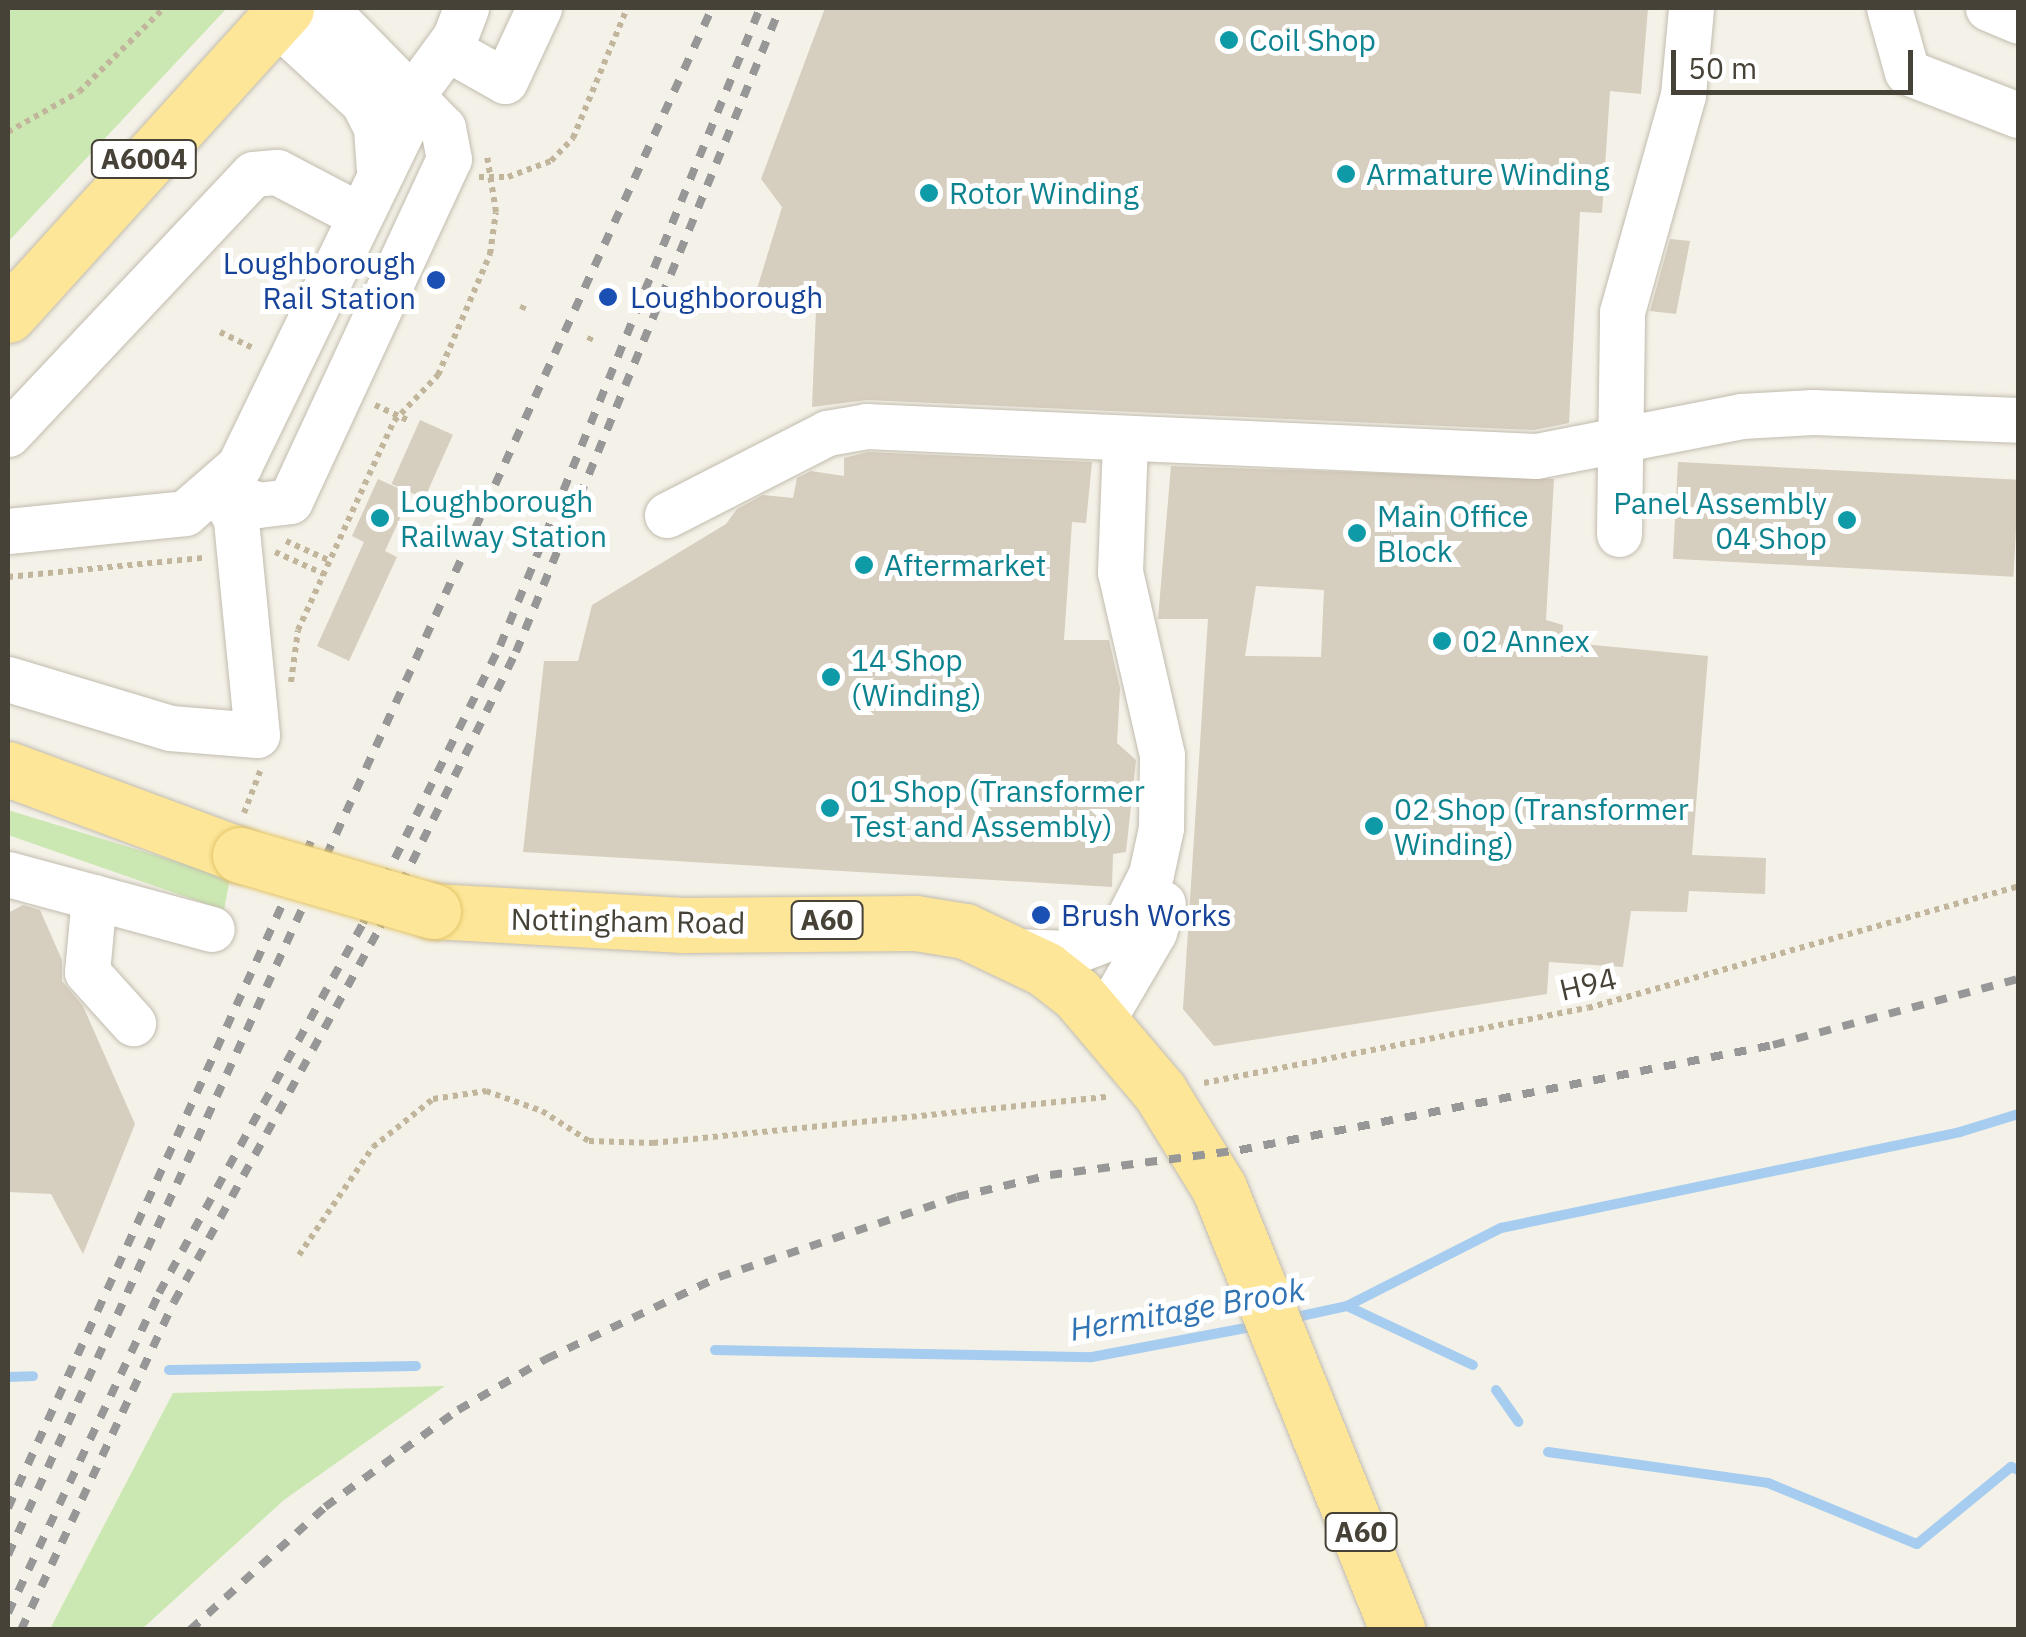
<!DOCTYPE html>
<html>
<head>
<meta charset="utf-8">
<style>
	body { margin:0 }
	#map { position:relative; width:2026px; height:1637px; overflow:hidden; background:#f4f1e8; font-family:"IBM Plex Sans",sans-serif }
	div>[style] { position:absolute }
	.green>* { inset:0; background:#cce8b2 }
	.stream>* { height:10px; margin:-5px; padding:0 5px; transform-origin:5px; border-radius:5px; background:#a6cdf0 }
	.building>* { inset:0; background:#d6cebe; transform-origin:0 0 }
	.path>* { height:6px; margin-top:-3px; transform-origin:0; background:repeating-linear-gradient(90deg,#c1b69c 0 5px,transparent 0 10px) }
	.roads { filter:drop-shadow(0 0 2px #c2bcae) drop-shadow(0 0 2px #c2bcae) }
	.minor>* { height:45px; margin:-22.5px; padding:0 22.5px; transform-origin:22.5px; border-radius:22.5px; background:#fff }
	.major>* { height:55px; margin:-27.5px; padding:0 27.5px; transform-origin:27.5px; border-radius:27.5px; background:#fde698 }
	.rail>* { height:8px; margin-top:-4px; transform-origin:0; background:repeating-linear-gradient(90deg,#979797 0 12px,transparent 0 24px) }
	.bridges { filter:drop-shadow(0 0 2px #e3c568) drop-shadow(0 0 2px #e3c568) }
	.major-bridge>* { height:55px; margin:-27.5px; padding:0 27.5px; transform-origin:27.5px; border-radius:27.5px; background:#fde698 }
	.dots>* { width:28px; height:28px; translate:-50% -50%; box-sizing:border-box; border:5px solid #fff; border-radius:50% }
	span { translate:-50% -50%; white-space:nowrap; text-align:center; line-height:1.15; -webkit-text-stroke:10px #fff; paint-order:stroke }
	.shield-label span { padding:2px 8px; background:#fff; border:2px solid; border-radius:8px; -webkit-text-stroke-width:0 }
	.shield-label { font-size:28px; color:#474237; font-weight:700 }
	.culture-label { font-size:30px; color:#0d838f }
	.left { translate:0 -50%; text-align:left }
	.right { translate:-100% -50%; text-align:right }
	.transit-label { font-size:30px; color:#164399 }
	.street-label { font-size:30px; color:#474237 }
	.water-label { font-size:32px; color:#3174b3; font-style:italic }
	.frame { position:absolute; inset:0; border:10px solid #474237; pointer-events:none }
	.scale { position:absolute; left:1671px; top:50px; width:242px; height:45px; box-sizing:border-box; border:5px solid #474237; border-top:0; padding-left:12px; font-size:30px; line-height:35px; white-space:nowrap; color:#474237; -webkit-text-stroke:8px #fff; paint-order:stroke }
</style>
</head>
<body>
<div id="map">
	<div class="green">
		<div style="clip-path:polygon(8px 8px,227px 8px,8px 242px)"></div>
		<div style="clip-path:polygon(8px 810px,230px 878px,224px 910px,8px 835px)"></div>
		<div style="clip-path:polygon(445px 1386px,284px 1500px,142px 1629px,50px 1629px,173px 1393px)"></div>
	</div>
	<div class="stream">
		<div style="left:1347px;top:1306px;width:173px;rotate:-26.9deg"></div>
		<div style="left:1501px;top:1228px;width:469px;rotate:-11.8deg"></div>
		<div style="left:1960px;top:1132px;width:61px;rotate:-17.2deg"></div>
		<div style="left:1287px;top:1319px;width:61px;rotate:-12.2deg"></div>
		<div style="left:1347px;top:1306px;width:139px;rotate:25.1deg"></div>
		<div style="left:715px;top:1350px;width:377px;rotate:1.1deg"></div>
		<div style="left:1092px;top:1357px;width:167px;rotate:-10.7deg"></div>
		<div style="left:169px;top:1370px;width:247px;rotate:-0.9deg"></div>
		<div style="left:8px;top:1377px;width:25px;rotate:-2deg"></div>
		<div style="left:1496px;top:1390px;width:39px;rotate:55deg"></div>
		<div style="left:1548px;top:1452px;width:222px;rotate:8deg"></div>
		<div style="left:1768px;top:1483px;width:161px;rotate:22.3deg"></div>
		<div style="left:1917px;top:1544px;width:122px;rotate:-39.3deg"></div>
		<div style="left:2011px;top:1467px;width:8px;rotate:23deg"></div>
	</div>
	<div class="building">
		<div style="clip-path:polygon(825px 8px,1648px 8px,1641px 94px,1610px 91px,1602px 213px,1580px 212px,1569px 423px,1534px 430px,867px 400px,812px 407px,817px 286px,757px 289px,782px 207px,761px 179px)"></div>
		<div style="clip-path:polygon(1670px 239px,1690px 241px,1676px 314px,1650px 311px)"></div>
		<div style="left:420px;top:420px;width:36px;height:70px;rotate:24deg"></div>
		<div style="clip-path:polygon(868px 452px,1092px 462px,1086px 523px,1072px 522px,1064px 640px,1109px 640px,1120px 688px,1117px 743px,1136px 760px,1126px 852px,1113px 854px,1112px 887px,523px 852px,544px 661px,578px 661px,592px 605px,726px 524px,737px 509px,763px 495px,793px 498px,797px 478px,811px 471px,844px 476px,844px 458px)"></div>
		<div style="left:1678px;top:462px;width:341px;height:97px;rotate:3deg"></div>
		<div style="clip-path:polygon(evenodd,1171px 466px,1554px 479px,1546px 620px,1563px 625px,1562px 642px,1708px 656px,1692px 855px,1766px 858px,1765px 894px,1689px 891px,1687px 912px,1631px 911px,1623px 967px,1549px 962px,1547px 994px,1214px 1046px,1183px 1009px,1208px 619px,1158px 619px,1171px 466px,1256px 586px,1324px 590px,1321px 657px,1245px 656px,1256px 586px)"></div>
		<div style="clip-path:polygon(378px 479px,411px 494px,385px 551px,397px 557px,349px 661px,317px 646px,364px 542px,352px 536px)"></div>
		<div style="clip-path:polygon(23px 905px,40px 910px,62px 960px,62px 981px,83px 1006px,135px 1124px,83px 1254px,51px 1194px,8px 1192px,8px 913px)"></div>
	</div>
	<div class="path">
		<div style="left:8px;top:132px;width:81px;rotate:-29.4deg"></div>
		<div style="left:79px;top:92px;width:120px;rotate:-44.7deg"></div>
		<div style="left:479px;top:177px;width:29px"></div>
		<div style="left:508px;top:177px;width:46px;rotate:-20.4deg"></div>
		<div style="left:551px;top:161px;width:32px;rotate:-46deg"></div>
		<div style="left:573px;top:138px;width:141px;rotate:-67.4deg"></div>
		<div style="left:522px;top:310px;width:9px;rotate:-69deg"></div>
		<div style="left:220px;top:332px;width:39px;rotate:26deg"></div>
		<div style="left:589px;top:341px;width:9px;rotate:-63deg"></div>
		<div style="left:375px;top:405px;width:38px;rotate:25deg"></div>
		<div style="left:286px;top:541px;width:48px;rotate:24.4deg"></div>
		<div style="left:275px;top:552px;width:54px;rotate:24.2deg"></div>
		<div style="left:8px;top:577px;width:196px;rotate:-5.6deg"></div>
		<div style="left:291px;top:682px;width:52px;rotate:-82.3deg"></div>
		<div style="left:298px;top:630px;width:170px;rotate:-65.4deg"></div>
		<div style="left:369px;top:475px;width:60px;rotate:-65.2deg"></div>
		<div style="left:394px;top:421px;width:64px;rotate:-46.3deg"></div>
		<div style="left:438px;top:375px;width:132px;rotate:-66.7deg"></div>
		<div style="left:490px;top:254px;width:42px;rotate:-81.9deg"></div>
		<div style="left:496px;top:212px;width:57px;rotate:-99.1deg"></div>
		<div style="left:244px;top:813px;width:47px;rotate:-68.9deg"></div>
		<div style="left:1204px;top:1083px;width:391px;rotate:-11.1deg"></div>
		<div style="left:1588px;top:1008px;width:447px;rotate:-15.8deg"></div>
		<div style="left:299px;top:1255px;width:131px;rotate:-55.6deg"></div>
		<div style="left:373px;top:1147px;width:77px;rotate:-38.7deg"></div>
		<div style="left:433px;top:1099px;width:54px;rotate:-8.6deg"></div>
		<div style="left:486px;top:1091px;width:59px;rotate:19.7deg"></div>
		<div style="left:542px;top:1111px;width:56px;rotate:32.6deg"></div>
		<div style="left:589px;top:1141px;width:64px;rotate:1.8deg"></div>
		<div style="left:653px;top:1143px;width:457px;rotate:-5.8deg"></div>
	</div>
	<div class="roads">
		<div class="minor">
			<div style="left:1889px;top:8px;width:66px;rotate:74.3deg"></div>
			<div style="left:1907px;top:72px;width:119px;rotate:21.2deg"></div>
			<div style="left:1988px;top:8px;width:33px;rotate:23deg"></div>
			<div style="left:274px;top:20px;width:121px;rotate:42.7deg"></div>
			<div style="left:363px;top:102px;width:29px;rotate:63deg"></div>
			<div style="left:376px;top:128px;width:39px;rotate:86deg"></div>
			<div style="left:448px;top:49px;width:65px;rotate:29.3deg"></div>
			<div style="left:505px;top:81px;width:81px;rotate:-65deg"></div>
			<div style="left:8px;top:434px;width:357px;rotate:-46.7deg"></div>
			<div style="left:253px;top:174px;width:24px;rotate:-5deg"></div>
			<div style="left:277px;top:172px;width:90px;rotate:27.7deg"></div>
			<div style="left:219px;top:489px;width:42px;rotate:22.3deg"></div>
			<div style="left:258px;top:505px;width:32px;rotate:-7deg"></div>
			<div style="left:290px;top:501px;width:377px;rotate:-65.1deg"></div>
			<div style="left:449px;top:159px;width:32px;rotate:-101deg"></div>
			<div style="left:443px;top:128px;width:168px;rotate:-134.5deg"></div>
			<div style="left:667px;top:515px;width:180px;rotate:-27.1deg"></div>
			<div style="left:827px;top:433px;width:40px;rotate:-10deg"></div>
			<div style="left:866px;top:426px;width:671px;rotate:2.56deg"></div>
			<div style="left:1536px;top:456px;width:209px;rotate:-11deg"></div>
			<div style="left:1741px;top:416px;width:72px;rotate:-3.2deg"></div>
			<div style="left:1813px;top:412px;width:205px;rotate:2.2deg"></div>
			<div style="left:8px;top:531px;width:178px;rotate:-5.8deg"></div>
			<div style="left:185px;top:513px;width:72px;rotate:-41deg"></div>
			<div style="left:239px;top:466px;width:385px;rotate:-64.1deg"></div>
			<div style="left:407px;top:120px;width:23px;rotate:-80deg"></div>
			<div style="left:411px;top:97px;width:74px;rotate:-53.7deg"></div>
			<div style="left:455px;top:37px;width:31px;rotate:-69deg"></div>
			<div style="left:1619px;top:534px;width:222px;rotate:-89.2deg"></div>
			<div style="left:1622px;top:312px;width:225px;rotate:-74.3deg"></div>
			<div style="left:1683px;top:95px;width:87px;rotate:-84.7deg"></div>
			<div style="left:8px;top:679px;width:169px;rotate:16.8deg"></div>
			<div style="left:170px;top:728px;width:87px;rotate:4.6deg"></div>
			<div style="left:257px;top:735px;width:217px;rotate:-95.6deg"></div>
			<div style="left:236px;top:519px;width:34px;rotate:-120deg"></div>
			<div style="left:8px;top:874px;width:211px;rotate:15.1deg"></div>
			<div style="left:94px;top:897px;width:75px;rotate:95.3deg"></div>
			<div style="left:87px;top:972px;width:69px;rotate:48deg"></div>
			<div style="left:1012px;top:951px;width:57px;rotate:2deg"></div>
			<div style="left:1069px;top:953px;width:56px;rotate:-21deg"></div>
			<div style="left:1121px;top:933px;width:66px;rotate:-63deg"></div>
			<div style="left:1151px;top:874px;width:47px;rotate:-77.7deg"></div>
			<div style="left:1161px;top:828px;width:73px;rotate:-89.2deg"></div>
			<div style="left:1162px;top:755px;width:188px;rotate:-102.9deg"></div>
			<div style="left:1120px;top:572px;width:130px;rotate:-87.8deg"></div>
			<div style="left:1102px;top:1021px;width:103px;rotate:-59.7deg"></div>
			<div style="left:1154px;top:932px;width:30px;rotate:-73deg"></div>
		</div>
		<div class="major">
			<div style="left:8px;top:315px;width:414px;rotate:-47.8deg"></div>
			<div style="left:8px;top:769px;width:247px;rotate:20.3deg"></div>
			<div style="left:433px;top:911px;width:250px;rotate:3.2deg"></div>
			<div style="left:683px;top:925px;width:232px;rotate:-0.5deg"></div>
			<div style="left:915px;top:923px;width:51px;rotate:9.1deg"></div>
			<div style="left:965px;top:931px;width:89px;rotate:25.4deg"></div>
			<div style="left:1045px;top:969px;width:41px;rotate:38deg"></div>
			<div style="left:1077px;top:994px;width:128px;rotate:49.7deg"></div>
			<div style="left:1160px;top:1092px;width:113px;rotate:58.4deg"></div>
			<div style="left:1219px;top:1188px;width:477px;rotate:68deg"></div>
		</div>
	</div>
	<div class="rail">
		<div style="left:8px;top:1508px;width:735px;rotate:-65.56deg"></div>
		<div style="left:8px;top:1555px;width:1700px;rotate:-65.53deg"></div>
		<div style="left:8px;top:1613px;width:354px;rotate:-64.7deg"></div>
		<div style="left:159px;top:1293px;width:423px;rotate:-61.1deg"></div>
		<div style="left:363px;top:923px;width:309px;rotate:-63.7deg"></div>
		<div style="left:500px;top:646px;width:689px;rotate:-67.83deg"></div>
		<div style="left:21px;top:1630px;width:362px;rotate:-65deg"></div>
		<div style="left:174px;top:1302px;width:428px;rotate:-61.2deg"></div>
		<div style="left:380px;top:927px;width:307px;rotate:-63.7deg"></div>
		<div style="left:516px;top:652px;width:696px;rotate:-67.71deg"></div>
		<div style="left:190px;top:1630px;width:183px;rotate:-42.3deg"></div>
		<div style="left:325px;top:1507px;width:165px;rotate:-36.1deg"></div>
		<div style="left:458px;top:1410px;width:102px;rotate:-30.1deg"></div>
		<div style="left:546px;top:1359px;width:191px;rotate:-25.4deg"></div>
		<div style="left:719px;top:1277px;width:251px;rotate:-18.6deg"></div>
		<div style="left:957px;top:1197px;width:96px;rotate:-13.3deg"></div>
		<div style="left:1050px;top:1175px;width:192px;rotate:-7.5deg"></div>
		<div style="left:1240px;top:1150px;width:543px;rotate:-11.14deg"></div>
		<div style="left:1773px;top:1045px;width:254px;rotate:-15.1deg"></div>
	</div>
	<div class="bridges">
		<div class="major-bridge">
			<div style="left:240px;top:855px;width:201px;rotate:16.2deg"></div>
		</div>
	</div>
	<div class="dots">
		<div style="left:1229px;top:40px;background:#0f9aa8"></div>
		<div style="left:1346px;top:174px;background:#0f9aa8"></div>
		<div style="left:929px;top:193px;background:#0f9aa8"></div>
		<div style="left:436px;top:280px;background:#1a4fb4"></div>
		<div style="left:608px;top:297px;background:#1a4fb4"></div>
		<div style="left:380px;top:518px;background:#0f9aa8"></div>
		<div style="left:1847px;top:520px;background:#0f9aa8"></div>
		<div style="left:1357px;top:533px;background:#0f9aa8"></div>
		<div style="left:864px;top:565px;background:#0f9aa8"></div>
		<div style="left:1442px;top:641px;background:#0f9aa8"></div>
		<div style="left:831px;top:677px;background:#0f9aa8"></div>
		<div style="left:830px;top:808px;background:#0f9aa8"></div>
		<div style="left:1374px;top:826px;background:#0f9aa8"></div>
		<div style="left:1041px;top:915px;background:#1a4fb4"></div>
	</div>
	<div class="shield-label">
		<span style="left:144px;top:159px">A6004</span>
		<span style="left:827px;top:920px">A60</span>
		<span style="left:1361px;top:1532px">A60</span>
	</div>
	<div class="culture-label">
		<span class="left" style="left:1249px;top:40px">Coil Shop</span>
		<span class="left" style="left:1366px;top:174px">Armature Winding</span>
		<span class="left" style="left:949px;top:193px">Rotor Winding</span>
		<span class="left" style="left:400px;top:518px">Loughborough<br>Railway Station</span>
		<span class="right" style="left:1827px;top:520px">Panel Assembly<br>04 Shop</span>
		<span class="left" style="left:1377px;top:533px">Main Office<br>Block</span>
		<span class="left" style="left:884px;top:565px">Aftermarket</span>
		<span class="left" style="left:1462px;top:641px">02 Annex</span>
		<span class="left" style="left:851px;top:677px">14 Shop<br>(Winding)</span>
		<span class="left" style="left:850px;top:808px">01 Shop (Transformer<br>Test and Assembly)</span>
		<span class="left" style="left:1394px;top:826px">02 Shop (Transformer<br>Winding)</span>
	</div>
	<div class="transit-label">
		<span class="right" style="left:416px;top:280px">Loughborough<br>Rail Station</span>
		<span class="left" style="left:630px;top:297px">Loughborough</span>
		<span class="left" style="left:1061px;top:915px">Brush Works</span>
	</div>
	<div class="street-label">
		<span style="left:628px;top:921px;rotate:1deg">Nottingham Road</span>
		<span style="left:1588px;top:984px;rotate:-13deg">H94</span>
	</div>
	<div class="water-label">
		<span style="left:1187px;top:1309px;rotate:-10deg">Hermitage Brook</span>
	</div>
	<div class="frame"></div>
	<div class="scale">50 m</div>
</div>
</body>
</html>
